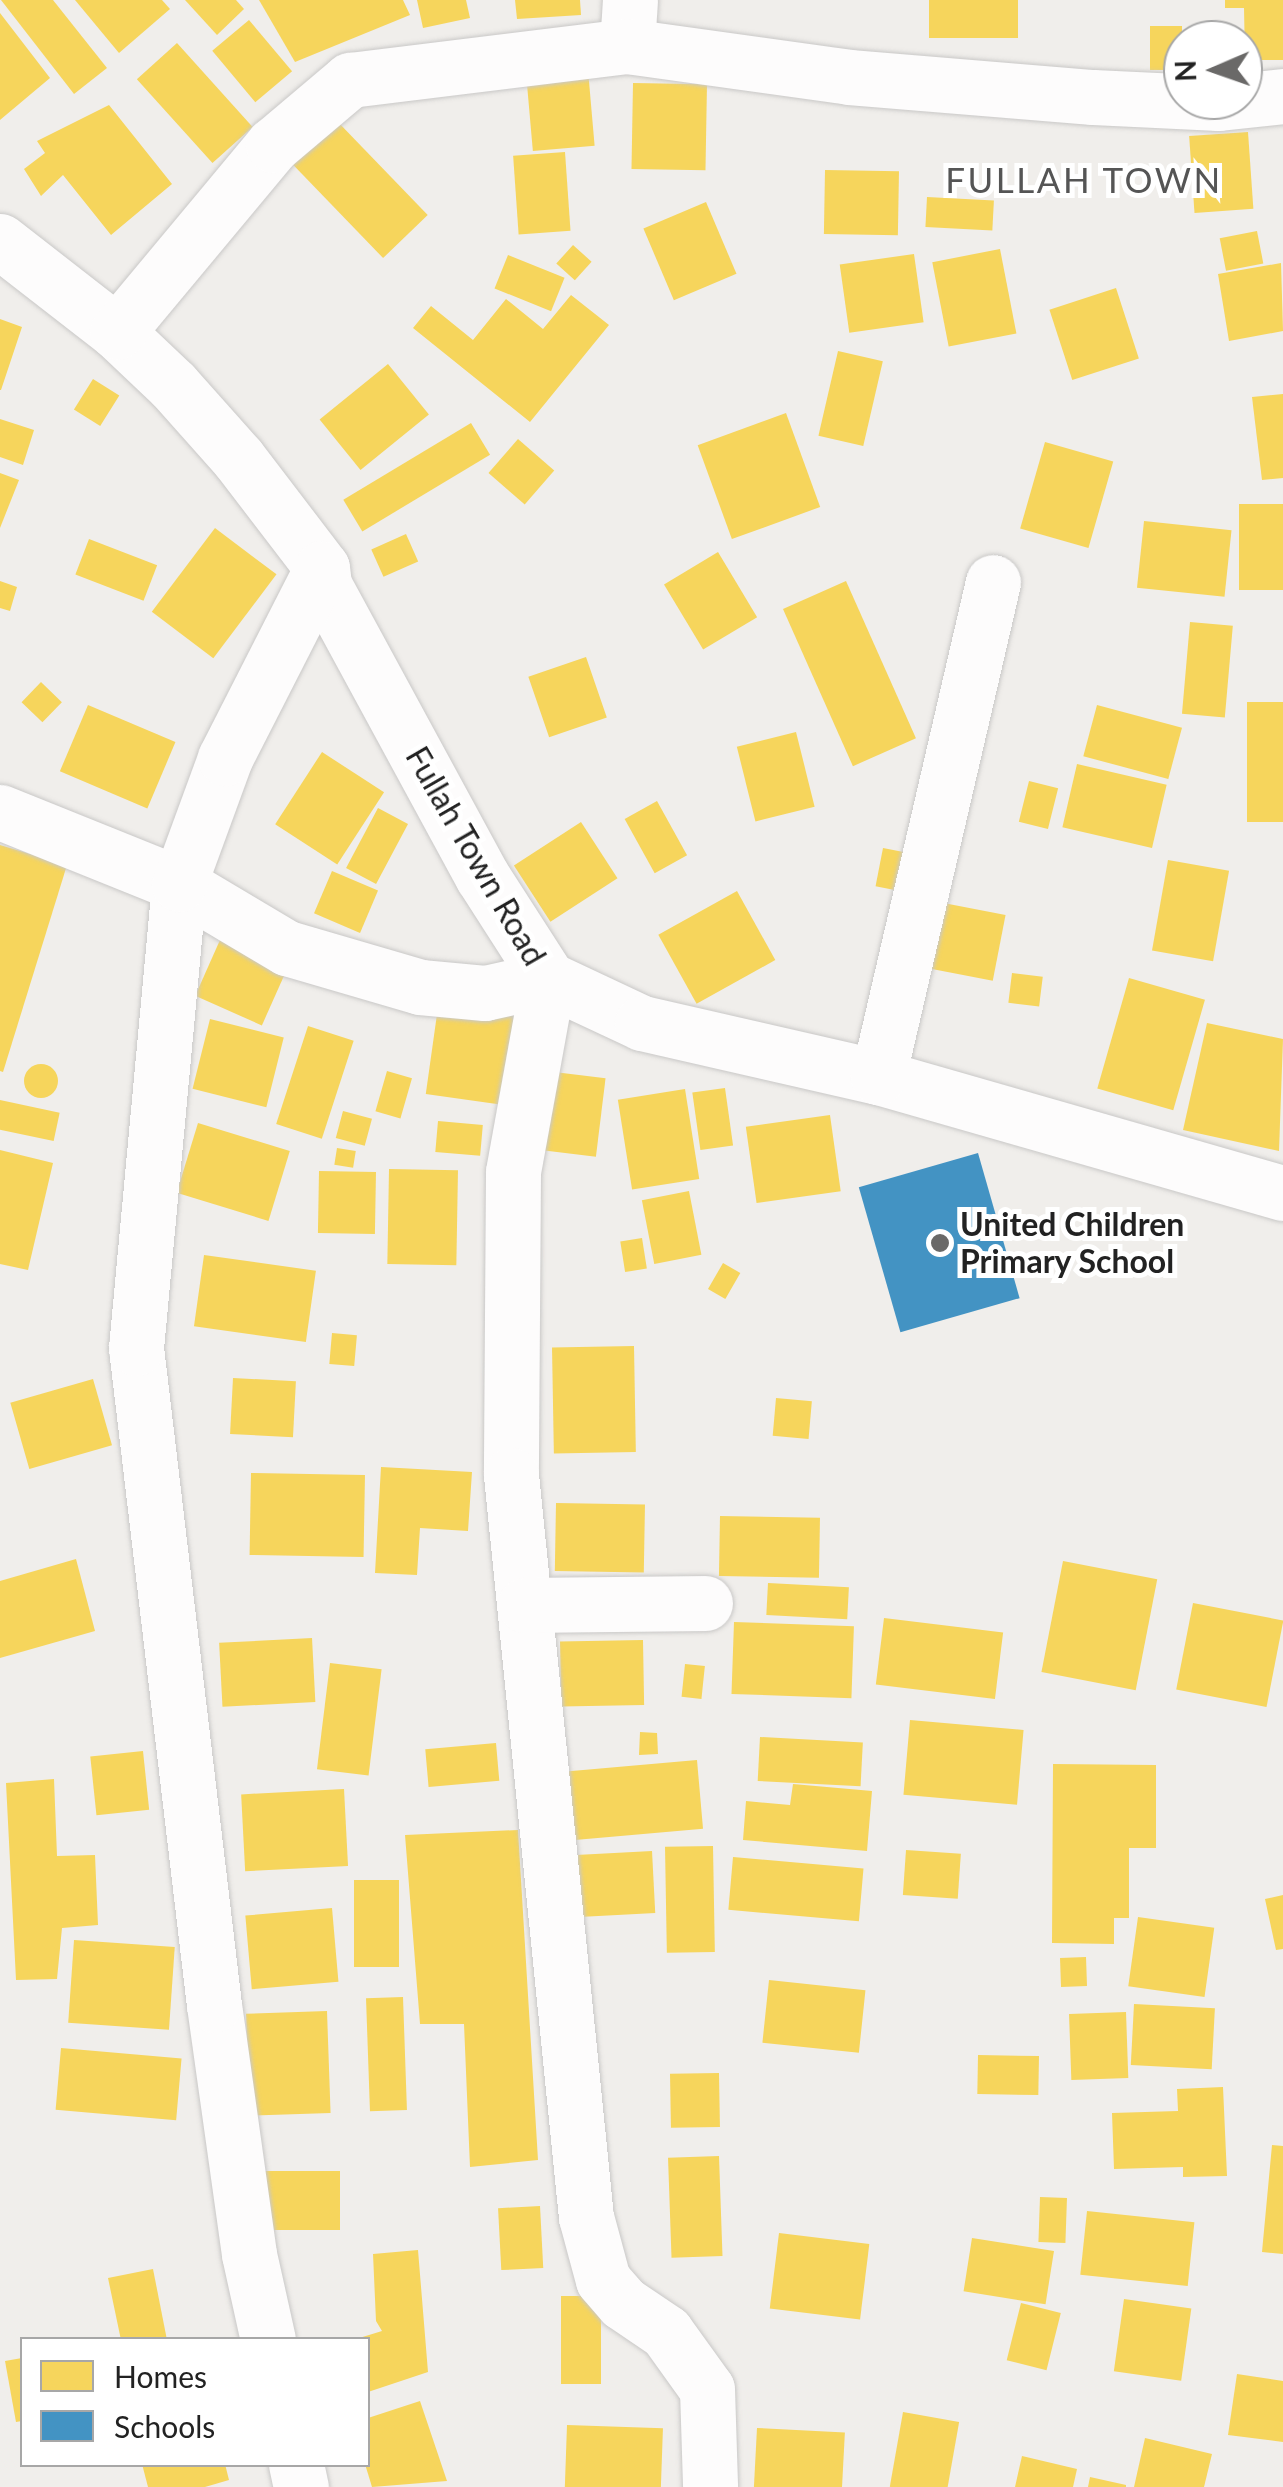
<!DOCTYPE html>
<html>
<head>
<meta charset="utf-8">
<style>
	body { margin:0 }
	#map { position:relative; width:1283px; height:2487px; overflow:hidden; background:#f0eeeb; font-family:Lato,sans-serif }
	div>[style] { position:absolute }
	.homes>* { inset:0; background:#f6d55c; transform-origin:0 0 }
	.round { border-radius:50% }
	.schools>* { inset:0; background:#4393c3; transform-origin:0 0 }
	.roads { filter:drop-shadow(0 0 2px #c9c8c7) drop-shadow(0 0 2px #c9c8c7) }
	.minor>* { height:55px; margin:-27.5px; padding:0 27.5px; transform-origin:27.5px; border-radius:27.5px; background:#fdfcfc }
	.dots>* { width:28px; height:28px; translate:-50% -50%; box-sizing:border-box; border:5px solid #fff; border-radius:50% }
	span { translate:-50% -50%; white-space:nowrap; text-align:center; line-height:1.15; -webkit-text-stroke:10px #fff; paint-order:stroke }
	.street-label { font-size:32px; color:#222 }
	.poi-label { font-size:32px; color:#222; font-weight:700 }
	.left { translate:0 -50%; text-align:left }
	.neighbourhood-label { font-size:35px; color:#555; letter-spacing:2.5px }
	.legend { position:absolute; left:20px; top:2337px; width:350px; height:130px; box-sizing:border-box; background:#fff; border:2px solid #a7a7a7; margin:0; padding:12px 18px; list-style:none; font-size:30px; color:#222 }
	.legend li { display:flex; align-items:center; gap:20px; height:50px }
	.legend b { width:50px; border:2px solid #a7a7a7 }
	.north { position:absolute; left:1163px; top:20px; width:100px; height:100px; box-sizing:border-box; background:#fff; border:2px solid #a7a7a7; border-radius:50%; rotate:268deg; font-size:28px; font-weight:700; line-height:40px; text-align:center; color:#222 }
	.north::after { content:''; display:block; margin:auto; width:35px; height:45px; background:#6a6968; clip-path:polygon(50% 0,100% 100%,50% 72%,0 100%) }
</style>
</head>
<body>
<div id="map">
	<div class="homes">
		<div style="clip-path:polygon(1px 0,53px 0,107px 68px,74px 94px)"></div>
		<div style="clip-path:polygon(75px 0,162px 0,170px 9px,119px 53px)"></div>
		<div style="clip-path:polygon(185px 0,236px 0,244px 9px,217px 35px)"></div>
		<div style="clip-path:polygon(259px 0,403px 0,410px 15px,295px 62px)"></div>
		<div style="clip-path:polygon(417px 0,466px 0,470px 18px,423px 28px)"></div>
		<div style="clip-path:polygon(515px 0,580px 0,581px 15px,517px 19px)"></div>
		<div style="left:929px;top:0;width:89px;height:38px"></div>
		<div style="clip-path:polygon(1225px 0,1283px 0,1283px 60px,1245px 60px,1244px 8px,1225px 8px)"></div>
		<div style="clip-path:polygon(0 13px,50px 78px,0 120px)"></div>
		<div style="left:249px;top:20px;width:67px;height:48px;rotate:50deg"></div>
		<div style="left:1150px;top:26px;width:32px;height:44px"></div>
		<div style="left:177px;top:43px;width:113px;height:54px;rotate:48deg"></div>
		<div style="left:588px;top:70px;width:76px;height:62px;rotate:85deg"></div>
		<div style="left:633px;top:83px;width:74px;height:86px;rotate:1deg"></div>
		<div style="clip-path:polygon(109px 105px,172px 184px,111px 235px,63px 175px,41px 196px,24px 169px,45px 153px,37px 141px)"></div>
		<div style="left:336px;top:120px;width:132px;height:62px;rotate:46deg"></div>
		<div style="left:1248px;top:132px;width:77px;height:59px;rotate:86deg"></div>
		<div style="left:565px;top:152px;width:79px;height:52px;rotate:86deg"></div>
		<div style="left:825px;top:170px;width:74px;height:64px;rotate:1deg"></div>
		<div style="left:927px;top:197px;width:67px;height:30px;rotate:3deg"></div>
		<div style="left:706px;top:202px;width:78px;height:68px;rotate:67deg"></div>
		<div style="left:1257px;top:231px;width:33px;height:38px;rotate:79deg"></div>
		<div style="left:573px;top:245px;width:25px;height:25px;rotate:42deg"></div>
		<div style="left:1000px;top:249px;width:86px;height:69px;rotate:79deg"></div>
		<div style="left:914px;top:254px;width:69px;height:75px;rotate:82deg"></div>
		<div style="left:508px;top:255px;width:61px;height:36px;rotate:22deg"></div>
		<div style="clip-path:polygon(1281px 263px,1283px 331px,1229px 341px,1218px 274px)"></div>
		<div style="left:1116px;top:288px;width:74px;height:70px;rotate:72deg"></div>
		<div style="clip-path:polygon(571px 295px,609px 325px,530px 422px,413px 328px,431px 306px,473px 340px,506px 299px,543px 329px)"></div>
		<div style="clip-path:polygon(0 319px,22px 327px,1px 390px,0 390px)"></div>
		<div style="left:838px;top:351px;width:46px;height:87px;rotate:13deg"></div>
		<div style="left:388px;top:364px;width:65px;height:88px;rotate:51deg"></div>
		<div style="left:93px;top:379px;width:31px;height:36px;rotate:32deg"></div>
		<div style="clip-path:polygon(1283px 394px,1283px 478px,1262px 480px,1252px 397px)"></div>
		<div style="left:786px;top:413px;width:100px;height:94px;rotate:70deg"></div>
		<div style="clip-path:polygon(0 419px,34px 430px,23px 465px,0 457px)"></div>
		<div style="left:471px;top:423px;width:37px;height:149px;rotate:59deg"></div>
		<div style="left:518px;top:439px;width:48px;height:45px;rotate:41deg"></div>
		<div style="left:1045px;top:442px;width:71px;height:90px;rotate:16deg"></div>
		<div style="clip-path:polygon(0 473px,19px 480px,0 528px)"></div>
		<div style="left:1283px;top:504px;width:86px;height:44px;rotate:90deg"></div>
		<div style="left:1144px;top:521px;width:88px;height:67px;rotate:6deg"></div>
		<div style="left:215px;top:528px;width:77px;height:105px;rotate:37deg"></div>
		<div style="left:406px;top:534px;width:30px;height:38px;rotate:66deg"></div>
		<div style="left:89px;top:539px;width:73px;height:38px;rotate:21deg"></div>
		<div style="left:718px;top:552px;width:76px;height:63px;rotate:59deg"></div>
		<div style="clip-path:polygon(0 581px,17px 587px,10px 611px,0 608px)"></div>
		<div style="left:846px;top:581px;width:172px;height:69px;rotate:66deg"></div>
		<div style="left:1190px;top:622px;width:43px;height:92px;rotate:5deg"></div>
		<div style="left:586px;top:657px;width:64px;height:61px;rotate:71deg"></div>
		<div style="left:41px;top:682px;width:29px;height:28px;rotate:44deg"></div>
		<div style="left:1247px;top:702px;width:36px;height:120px"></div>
		<div style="left:88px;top:705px;width:95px;height:72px;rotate:23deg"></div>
		<div style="left:1097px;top:705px;width:88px;height:53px;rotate:15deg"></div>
		<div style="left:796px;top:732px;width:77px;height:61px;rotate:76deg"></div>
		<div style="left:322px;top:752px;width:74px;height:86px;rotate:33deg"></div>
		<div style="left:1077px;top:764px;width:92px;height:65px;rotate:13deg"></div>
		<div style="left:1029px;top:781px;width:30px;height:42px;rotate:14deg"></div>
		<div style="left:657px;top:801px;width:62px;height:37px;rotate:61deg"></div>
		<div style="left:378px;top:808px;width:34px;height:68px;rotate:28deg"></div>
		<div style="left:581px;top:822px;width:67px;height:80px;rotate:57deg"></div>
		<div style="clip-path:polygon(0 845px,67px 865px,3px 1072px,0 1071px)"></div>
		<div style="left:883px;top:848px;width:26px;height:39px;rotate:11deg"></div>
		<div style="left:1168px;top:860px;width:62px;height:92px;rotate:10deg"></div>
		<div style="left:332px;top:871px;width:50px;height:46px;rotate:23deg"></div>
		<div style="left:737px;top:891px;width:79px;height:90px;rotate:61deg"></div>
		<div style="left:928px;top:900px;width:79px;height:67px;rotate:11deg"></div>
		<div style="left:220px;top:940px;width:73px;height:61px;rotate:24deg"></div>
		<div style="left:1012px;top:973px;width:31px;height:30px;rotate:7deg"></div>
		<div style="left:1129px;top:978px;width:79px;height:115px;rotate:16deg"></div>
		<div style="left:439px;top:1000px;width:77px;height:95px;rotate:8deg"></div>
		<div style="left:210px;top:1019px;width:76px;height:72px;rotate:14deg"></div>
		<div style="clip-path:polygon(1207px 1023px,1283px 1039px,1279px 1151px,1183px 1130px)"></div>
		<div style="left:308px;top:1026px;width:48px;height:103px;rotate:18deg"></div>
		<div class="round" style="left:24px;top:1064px;width:34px;height:34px"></div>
		<div style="left:387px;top:1071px;width:26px;height:42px;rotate:16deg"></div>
		<div style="left:546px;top:1071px;width:60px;height:79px;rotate:7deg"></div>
		<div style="left:725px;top:1088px;width:58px;height:33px;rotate:82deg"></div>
		<div style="left:685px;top:1089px;width:91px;height:68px;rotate:81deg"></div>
		<div style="left:0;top:1100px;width:61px;height:29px;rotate:12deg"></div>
		<div style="left:343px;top:1111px;width:30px;height:28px;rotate:15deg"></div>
		<div style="left:830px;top:1115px;width:77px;height:85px;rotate:82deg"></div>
		<div style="left:438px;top:1121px;width:45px;height:31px;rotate:5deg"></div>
		<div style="left:198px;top:1123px;width:96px;height:73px;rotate:17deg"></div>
		<div style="left:337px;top:1148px;width:19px;height:17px;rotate:9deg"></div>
		<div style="clip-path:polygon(0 1150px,53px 1163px,28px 1270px,0 1264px)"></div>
		<div style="left:389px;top:1169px;width:69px;height:95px;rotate:1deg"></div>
		<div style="left:319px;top:1171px;width:57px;height:62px;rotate:1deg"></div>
		<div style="left:689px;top:1191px;width:65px;height:48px;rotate:79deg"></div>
		<div style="left:642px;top:1238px;width:31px;height:22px;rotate:81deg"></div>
		<div style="left:204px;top:1255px;width:113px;height:72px;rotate:8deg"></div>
		<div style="left:723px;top:1263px;width:20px;height:30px;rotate:30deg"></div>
		<div style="left:332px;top:1333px;width:25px;height:31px;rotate:5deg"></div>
		<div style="left:634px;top:1346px;width:106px;height:82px;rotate:89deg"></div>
		<div style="left:233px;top:1378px;width:63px;height:56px;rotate:3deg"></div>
		<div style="left:93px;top:1379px;width:69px;height:86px;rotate:74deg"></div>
		<div style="left:776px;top:1398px;width:36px;height:38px;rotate:5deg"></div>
		<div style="clip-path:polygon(381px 1467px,472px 1472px,468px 1531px,420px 1528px,417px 1575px,375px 1573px)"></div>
		<div style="left:251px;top:1473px;width:114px;height:82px;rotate:1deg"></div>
		<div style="left:556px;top:1503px;width:89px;height:68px;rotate:1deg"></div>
		<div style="left:720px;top:1516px;width:100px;height:60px;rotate:1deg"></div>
		<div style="clip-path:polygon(76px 1559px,95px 1631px,0 1658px,0 1581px)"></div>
		<div style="left:1063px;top:1561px;width:96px;height:113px;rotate:11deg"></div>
		<div style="left:768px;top:1583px;width:81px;height:32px;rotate:3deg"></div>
		<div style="left:1193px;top:1603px;width:92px;height:88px;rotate:11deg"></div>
		<div style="left:884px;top:1618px;width:120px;height:67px;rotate:7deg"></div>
		<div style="left:734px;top:1622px;width:120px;height:72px;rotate:2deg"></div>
		<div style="left:312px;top:1638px;width:64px;height:93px;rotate:87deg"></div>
		<div style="left:643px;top:1640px;width:65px;height:83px;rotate:89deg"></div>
		<div style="left:330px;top:1663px;width:52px;height:107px;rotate:7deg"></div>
		<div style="left:685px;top:1664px;width:20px;height:33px;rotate:6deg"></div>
		<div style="left:910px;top:1720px;width:114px;height:75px;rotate:5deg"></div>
		<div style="clip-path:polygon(640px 1732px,657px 1733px,658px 1754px,639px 1755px)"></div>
		<div style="left:760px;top:1737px;width:103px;height:44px;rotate:3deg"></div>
		<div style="left:496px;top:1743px;width:38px;height:71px;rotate:85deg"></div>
		<div style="left:143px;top:1751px;width:59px;height:53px;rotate:84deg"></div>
		<div style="left:697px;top:1760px;width:69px;height:140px;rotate:85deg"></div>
		<div style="clip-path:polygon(1053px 1764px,1156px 1765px,1156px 1848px,1129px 1848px,1129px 1918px,1114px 1918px,1114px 1944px,1052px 1943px)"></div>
		<div style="clip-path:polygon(54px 1779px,57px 1856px,95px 1855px,98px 1925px,62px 1928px,57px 1979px,16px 1980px,6px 1783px)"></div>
		<div style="clip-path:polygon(793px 1784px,872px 1791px,867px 1851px,743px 1840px,746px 1801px,790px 1805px)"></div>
		<div style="left:344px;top:1789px;width:77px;height:103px;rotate:87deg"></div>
		<div style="clip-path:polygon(518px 1830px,538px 2160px,470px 2167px,464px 2024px,420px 2024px,405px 1835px)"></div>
		<div style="left:713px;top:1846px;width:106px;height:48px;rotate:89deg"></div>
		<div style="left:906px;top:1850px;width:55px;height:45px;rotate:4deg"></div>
		<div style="left:652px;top:1851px;width:62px;height:76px;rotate:87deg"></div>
		<div style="left:733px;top:1857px;width:131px;height:53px;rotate:5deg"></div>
		<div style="left:354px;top:1880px;width:45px;height:87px"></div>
		<div style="clip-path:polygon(1283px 1895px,1283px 1949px,1276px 1950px,1265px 1899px)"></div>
		<div style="left:332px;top:1908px;width:74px;height:87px;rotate:85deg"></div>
		<div style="left:1138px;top:1917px;width:77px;height:70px;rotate:8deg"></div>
		<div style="left:74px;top:1940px;width:101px;height:83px;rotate:4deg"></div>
		<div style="left:1086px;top:1957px;width:29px;height:26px;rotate:88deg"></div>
		<div style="left:769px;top:1980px;width:97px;height:63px;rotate:6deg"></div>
		<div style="left:403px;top:1997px;width:113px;height:37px;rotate:88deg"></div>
		<div style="left:1134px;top:2004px;width:81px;height:61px;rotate:3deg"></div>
		<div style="left:327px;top:2011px;width:102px;height:81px;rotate:88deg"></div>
		<div style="left:1126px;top:2012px;width:66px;height:57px;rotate:88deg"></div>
		<div style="left:61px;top:2048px;width:121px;height:62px;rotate:5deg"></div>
		<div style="left:978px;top:2055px;width:61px;height:39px;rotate:1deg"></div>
		<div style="left:719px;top:2073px;width:54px;height:49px;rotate:89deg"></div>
		<div style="clip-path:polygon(1223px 2087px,1227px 2176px,1183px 2177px,1183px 2167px,1114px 2169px,1112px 2113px,1178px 2111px,1177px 2089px)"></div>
		<div style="clip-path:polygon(1272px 2145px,1283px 2146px,1283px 2254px,1262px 2252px)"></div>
		<div style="left:719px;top:2156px;width:100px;height:51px;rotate:88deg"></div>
		<div style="left:254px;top:2171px;width:86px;height:59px"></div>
		<div style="left:1040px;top:2197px;width:27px;height:45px;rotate:2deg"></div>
		<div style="left:540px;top:2206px;width:62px;height:42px;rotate:87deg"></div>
		<div style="left:1087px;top:2211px;width:108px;height:64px;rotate:6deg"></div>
		<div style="left:779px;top:2233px;width:91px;height:76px;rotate:7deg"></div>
		<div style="left:972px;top:2238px;width:83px;height:54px;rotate:9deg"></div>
		<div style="clip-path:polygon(418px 2250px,428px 2372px,368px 2392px,368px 2340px,356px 2339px,382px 2331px,376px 2321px,373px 2254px)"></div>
		<div style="clip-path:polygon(153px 2269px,167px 2340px,121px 2340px,108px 2278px)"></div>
		<div style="left:561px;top:2296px;width:40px;height:88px"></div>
		<div style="left:1124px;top:2299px;width:68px;height:73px;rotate:8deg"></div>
		<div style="left:1021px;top:2303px;width:41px;height:59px;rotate:14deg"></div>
		<div style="clip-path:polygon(22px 2358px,22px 2421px,16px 2422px,5px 2361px)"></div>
		<div style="clip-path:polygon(1237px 2374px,1283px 2381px,1283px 2442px,1228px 2435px)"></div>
		<div style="clip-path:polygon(420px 2401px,447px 2481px,372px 2487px,365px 2464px,368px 2418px)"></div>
		<div style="left:903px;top:2412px;width:57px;height:76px;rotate:10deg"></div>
		<div style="left:567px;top:2425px;width:96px;height:62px;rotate:2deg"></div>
		<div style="left:757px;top:2428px;width:88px;height:59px;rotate:3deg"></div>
		<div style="clip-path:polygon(1145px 2438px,1212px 2454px,1204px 2487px,1134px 2487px)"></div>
		<div style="clip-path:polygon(1022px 2456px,1077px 2469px,1073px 2487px,1015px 2487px)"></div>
		<div style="clip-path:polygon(142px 2464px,225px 2464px,229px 2480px,205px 2487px,148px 2487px)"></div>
		<div style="clip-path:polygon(1090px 2477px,1126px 2485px,1126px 2487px,1088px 2487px)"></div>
	</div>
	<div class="schools">
		<div style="left:978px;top:1153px;width:151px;height:124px;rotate:74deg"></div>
	</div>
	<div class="roads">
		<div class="minor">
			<div style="left:627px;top:46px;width:46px;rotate:-86.3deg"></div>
			<div style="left:0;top:241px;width:148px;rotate:37.9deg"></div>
			<div style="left:117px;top:332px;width:77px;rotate:43.4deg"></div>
			<div style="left:173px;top:385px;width:98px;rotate:48.3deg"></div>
			<div style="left:238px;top:458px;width:138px;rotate:52.6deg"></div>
			<div style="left:322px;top:568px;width:17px;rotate:83deg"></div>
			<div style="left:324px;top:585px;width:331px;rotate:61.5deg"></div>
			<div style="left:482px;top:876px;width:122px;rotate:57.3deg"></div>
			<div style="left:548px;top:979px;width:104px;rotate:25.1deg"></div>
			<div style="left:642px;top:1023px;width:242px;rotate:12.9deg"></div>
			<div style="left:878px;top:1077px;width:421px;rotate:16deg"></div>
			<div style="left:117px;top:332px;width:244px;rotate:-50.2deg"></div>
			<div style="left:273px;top:145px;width:101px;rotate:-40.2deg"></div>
			<div style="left:350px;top:80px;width:279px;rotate:-7deg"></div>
			<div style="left:627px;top:46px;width:224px;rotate:7.9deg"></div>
			<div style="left:849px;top:77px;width:245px;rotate:4.7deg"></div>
			<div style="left:1093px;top:97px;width:126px;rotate:2.7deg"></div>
			<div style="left:1219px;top:103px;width:64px;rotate:-6.2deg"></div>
			<div style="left:0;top:812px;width:193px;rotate:21.9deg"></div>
			<div style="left:179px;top:884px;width:126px;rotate:30.7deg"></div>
			<div style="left:287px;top:948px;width:139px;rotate:16.3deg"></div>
			<div style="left:420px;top:987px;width:65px;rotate:5.3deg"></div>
			<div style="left:485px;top:993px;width:65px;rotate:-12.5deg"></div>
			<div style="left:548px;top:979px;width:196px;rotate:100.3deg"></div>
			<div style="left:513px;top:1172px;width:303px;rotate:90.4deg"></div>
			<div style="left:511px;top:1475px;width:746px;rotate:84.23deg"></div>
			<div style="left:586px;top:2217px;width:65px;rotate:74.9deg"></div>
			<div style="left:603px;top:2280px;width:30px;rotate:49deg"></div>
			<div style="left:623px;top:2303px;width:52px;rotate:34deg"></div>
			<div style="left:666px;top:2332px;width:70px;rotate:54.3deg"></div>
			<div style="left:707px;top:2389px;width:98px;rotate:88.2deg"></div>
			<div style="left:878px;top:1077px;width:508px;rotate:-76.92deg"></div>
			<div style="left:525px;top:1605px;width:180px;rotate:-0.6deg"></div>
			<div style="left:268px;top:2340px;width:88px;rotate:-102.5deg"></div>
			<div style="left:249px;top:2254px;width:251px;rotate:-98deg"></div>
			<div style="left:214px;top:2005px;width:662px;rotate:-96.77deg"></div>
			<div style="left:136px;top:1348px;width:466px;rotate:-84.7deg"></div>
			<div style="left:179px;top:884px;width:134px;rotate:-69.9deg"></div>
			<div style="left:225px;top:758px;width:213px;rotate:-63deg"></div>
			<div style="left:296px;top:2464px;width:24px;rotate:78deg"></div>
		</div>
	</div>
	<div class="dots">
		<div style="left:940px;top:1243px;background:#6a6968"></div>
	</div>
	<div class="street-label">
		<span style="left:476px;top:856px;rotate:60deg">Fullah Town Road</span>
	</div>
	<div class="poi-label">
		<span class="left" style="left:960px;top:1243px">United Children<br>Primary School</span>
	</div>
	<div class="neighbourhood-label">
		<span style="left:1084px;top:179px">FULLAH TOWN</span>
	</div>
	<ul class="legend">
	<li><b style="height:28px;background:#f6d55c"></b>Homes</li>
	<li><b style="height:28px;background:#4393c3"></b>Schools</li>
	</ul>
	<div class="north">N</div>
</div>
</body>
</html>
